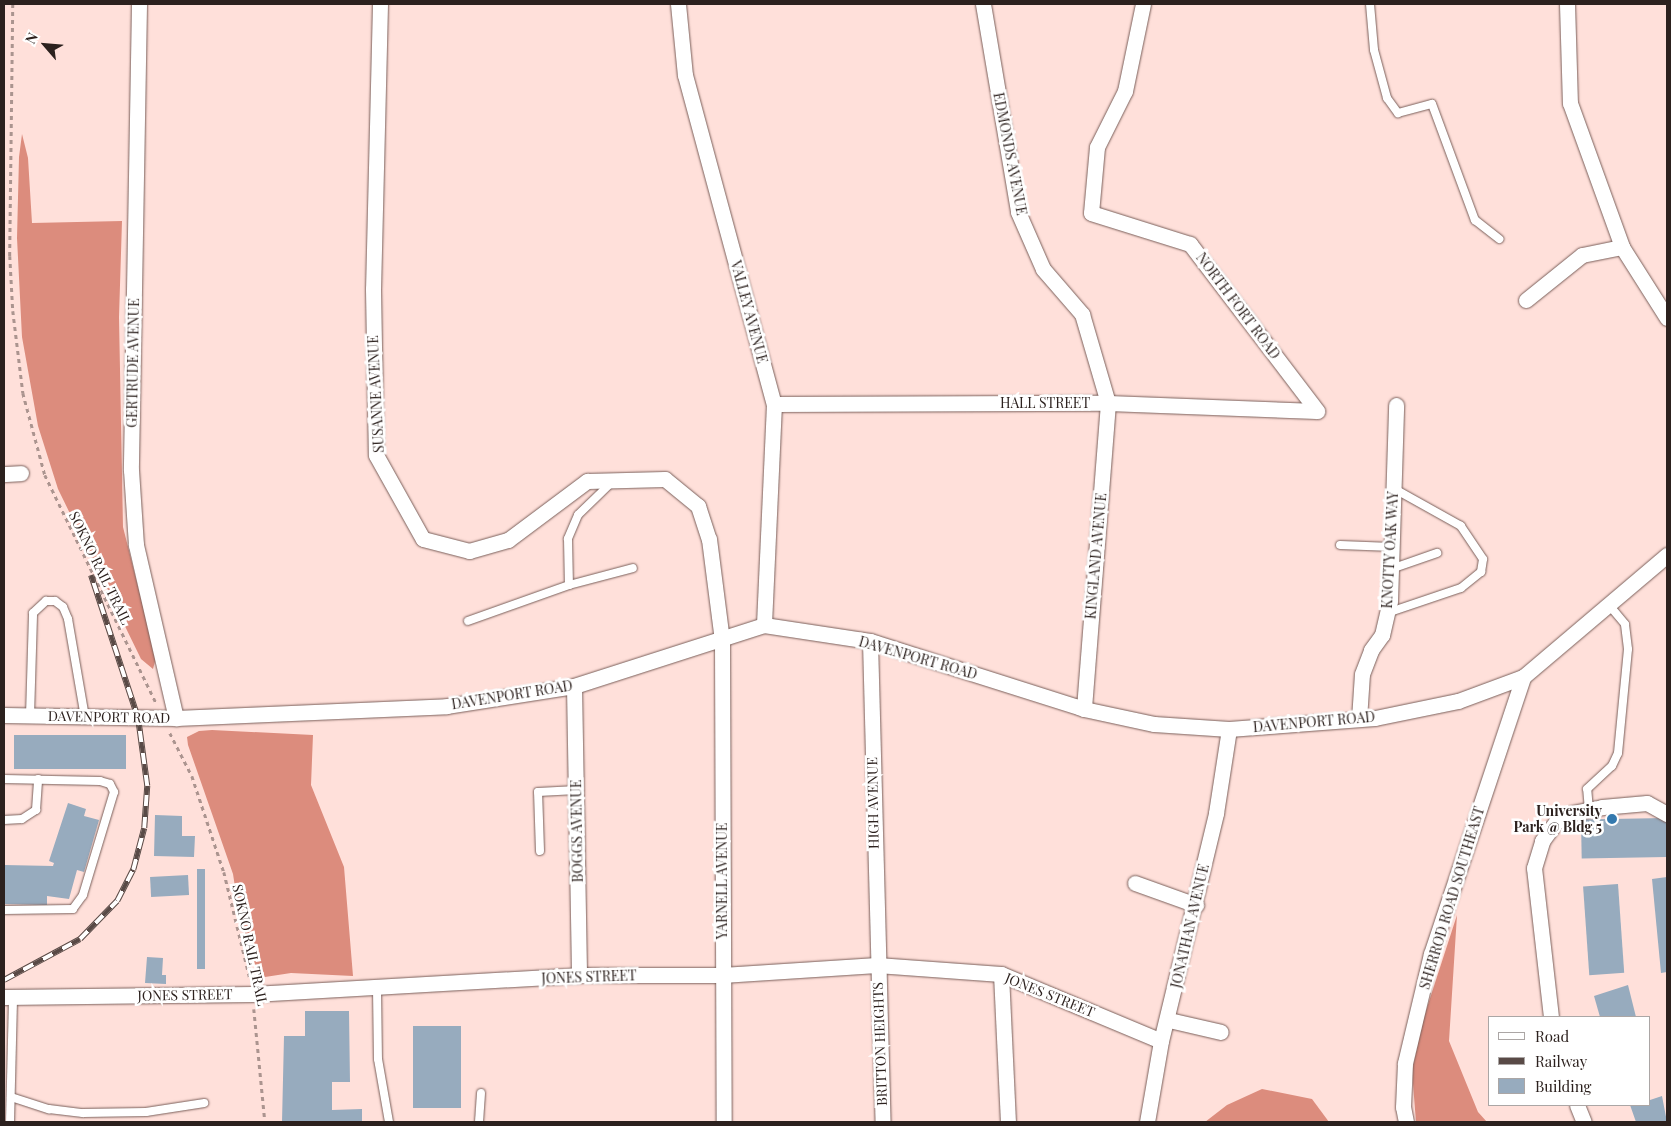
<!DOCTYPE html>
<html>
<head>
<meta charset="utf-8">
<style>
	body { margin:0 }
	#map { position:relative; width:1671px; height:1126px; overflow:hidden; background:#ffe0da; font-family:"Playfair Display",serif }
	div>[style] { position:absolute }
	.forest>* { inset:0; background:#dc8c7d }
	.building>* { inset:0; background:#97abbe; transform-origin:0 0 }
	.path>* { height:2.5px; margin-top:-1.25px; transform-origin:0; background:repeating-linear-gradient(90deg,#ab948f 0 4px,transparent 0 8px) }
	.roads { filter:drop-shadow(0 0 1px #7a5f5a) drop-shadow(0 0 1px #7a5f5a) }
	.service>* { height:8px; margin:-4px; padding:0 4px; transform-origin:4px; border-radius:4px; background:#fff }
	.minor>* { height:15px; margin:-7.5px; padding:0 7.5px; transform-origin:7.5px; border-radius:7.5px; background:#fff }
	.rail>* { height:5.5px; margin-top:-2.75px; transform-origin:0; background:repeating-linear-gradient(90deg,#fff 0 11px,#594a46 0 22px); box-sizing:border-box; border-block:1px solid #594a46 }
	.dots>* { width:14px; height:14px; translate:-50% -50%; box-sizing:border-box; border:2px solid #fff; border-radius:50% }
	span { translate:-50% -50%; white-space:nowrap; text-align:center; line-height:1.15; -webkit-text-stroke:5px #fff; paint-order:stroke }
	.street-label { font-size:14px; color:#2c211e }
	.poi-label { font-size:14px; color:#2c211e; font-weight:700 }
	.right { translate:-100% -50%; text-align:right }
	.frame { position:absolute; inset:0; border:5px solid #2c211e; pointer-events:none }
	.legend { position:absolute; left:1488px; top:1016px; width:162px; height:90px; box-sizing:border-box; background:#fff; border:1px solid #aba6a5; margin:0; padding:6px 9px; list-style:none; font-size:15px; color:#2c211e }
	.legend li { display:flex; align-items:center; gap:10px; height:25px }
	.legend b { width:25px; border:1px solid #aba6a5 }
	.north { position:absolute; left:20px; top:20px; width:50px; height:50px; -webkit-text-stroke:4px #fff; paint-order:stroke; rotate:297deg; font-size:14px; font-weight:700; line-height:20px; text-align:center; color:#2c211e }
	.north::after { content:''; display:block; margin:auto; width:18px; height:22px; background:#2c211e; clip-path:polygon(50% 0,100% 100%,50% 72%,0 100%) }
</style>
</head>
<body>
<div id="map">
	<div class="forest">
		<div style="clip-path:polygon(22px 134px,28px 158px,32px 223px,122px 221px,119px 317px,123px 527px,156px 658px,153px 669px,141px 659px,58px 489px,38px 426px,22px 337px,17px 238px,19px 157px)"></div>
		<div style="clip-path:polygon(212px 730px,313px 735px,311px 785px,344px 867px,353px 976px,291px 973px,265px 977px,257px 971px,239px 913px,233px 874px,188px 745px,187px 737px,199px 731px)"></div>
		<div style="clip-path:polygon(1457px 915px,1449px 1041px,1478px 1112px,1487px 1122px,1416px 1122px,1412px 1071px,1423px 1020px)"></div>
		<div style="clip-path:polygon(1262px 1089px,1312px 1099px,1329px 1122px,1205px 1122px,1227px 1105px)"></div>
	</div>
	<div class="building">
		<div style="left:14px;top:735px;width:112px;height:34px"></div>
		<div style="clip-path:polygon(68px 803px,86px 809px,84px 816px,99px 820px,84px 872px,77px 870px,69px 899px,47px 896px,47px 905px,4px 904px,4px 865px,53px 866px,54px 863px,49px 861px)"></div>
		<div style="clip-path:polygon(155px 815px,182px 816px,182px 836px,195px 836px,194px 857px,154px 856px)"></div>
		<div style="left:1666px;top:818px;width:39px;height:85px;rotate:89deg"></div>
		<div style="left:197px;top:869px;width:8px;height:100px"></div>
		<div style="left:188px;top:875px;width:20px;height:38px;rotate:87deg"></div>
		<div style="clip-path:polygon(1667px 877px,1667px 972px,1661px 973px,1652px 879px)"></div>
		<div style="left:1618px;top:884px;width:89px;height:35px;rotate:86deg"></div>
		<div style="clip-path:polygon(147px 957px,163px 958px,162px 975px,166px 975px,166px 984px,145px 983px)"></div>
		<div style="clip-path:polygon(1628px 985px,1636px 1017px,1600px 1017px,1594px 996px)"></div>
		<div style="clip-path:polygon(305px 1011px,349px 1011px,350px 1082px,332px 1082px,332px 1110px,362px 1109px,362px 1122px,282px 1122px,284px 1036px,305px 1036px)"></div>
		<div style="left:413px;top:1026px;width:48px;height:82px"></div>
		<div style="clip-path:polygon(1662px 1096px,1667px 1122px,1636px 1122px,1630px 1105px,1650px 1105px,1650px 1100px)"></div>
	</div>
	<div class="path">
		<div style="left:13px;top:4px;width:252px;rotate:90.7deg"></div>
		<div style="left:10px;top:256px;width:55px;rotate:86.9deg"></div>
		<div style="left:13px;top:311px;width:83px;rotate:83deg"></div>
		<div style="left:23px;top:393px;width:85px;rotate:75deg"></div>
		<div style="left:45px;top:475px;width:254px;rotate:64deg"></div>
		<div style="left:170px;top:733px;width:48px;rotate:62.9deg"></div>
		<div style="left:192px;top:776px;width:101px;rotate:71.6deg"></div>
		<div style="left:224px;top:872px;width:110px;rotate:76.3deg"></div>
		<div style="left:254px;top:1009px;width:114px;rotate:84.4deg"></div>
	</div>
	<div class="roads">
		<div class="service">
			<div style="left:1370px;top:4px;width:46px;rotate:85deg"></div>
			<div style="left:1374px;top:50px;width:50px;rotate:74.8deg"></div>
			<div style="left:1387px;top:98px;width:19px;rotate:54deg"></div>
			<div style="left:1398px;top:113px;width:35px;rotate:-15deg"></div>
			<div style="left:1432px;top:104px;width:124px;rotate:69.7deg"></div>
			<div style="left:1475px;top:220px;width:31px;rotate:38deg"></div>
			<div style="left:612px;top:482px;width:47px;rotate:135.9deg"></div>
			<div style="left:578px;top:515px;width:26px;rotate:113deg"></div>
			<div style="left:568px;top:539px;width:46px;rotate:88.8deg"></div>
			<div style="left:569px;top:585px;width:66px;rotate:-14.9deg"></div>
			<div style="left:1340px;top:545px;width:52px;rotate:2.2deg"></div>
			<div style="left:1391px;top:569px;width:49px;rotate:-19.2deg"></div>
			<div style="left:1387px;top:613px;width:78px;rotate:-18.7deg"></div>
			<div style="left:1461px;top:588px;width:26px;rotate:-39deg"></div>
			<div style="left:1481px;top:572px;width:13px;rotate:-81deg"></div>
			<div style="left:1483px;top:559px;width:40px;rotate:-124deg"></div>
			<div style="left:1461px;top:526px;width:78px;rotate:-150.8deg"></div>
			<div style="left:468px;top:621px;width:107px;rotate:-19.6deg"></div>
			<div style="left:30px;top:716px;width:103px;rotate:-88.3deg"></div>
			<div style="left:33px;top:613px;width:18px;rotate:-43deg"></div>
			<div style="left:46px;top:601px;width:9px"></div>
			<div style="left:55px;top:601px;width:10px;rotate:37deg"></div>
			<div style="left:63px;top:607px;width:13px;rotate:67deg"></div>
			<div style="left:68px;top:619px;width:99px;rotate:80.2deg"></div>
			<div style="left:4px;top:779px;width:96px;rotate:1.2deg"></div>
			<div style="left:100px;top:781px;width:10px;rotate:17deg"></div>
			<div style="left:110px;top:784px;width:9px;rotate:63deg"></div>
			<div style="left:114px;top:792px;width:108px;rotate:106.8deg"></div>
			<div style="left:83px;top:895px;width:17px;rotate:126deg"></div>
			<div style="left:73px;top:909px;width:69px;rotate:179.2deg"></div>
			<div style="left:1589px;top:810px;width:21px;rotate:-95deg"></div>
			<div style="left:1587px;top:789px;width:34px;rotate:-43deg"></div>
			<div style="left:1612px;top:766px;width:14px;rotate:-65deg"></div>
			<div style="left:1618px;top:753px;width:104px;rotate:-84.5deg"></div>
			<div style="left:1628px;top:649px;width:25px;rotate:-97deg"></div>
			<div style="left:1625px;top:624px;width:26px;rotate:-130deg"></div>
			<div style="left:4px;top:820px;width:18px;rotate:-3deg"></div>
			<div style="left:22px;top:819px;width:17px;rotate:-33deg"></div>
			<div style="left:36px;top:810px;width:31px;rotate:-86deg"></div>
			<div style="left:540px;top:851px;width:59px;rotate:-91.9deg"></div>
			<div style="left:538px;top:792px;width:39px;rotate:-3deg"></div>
			<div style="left:377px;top:989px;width:70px;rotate:89.2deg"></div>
			<div style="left:378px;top:1059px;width:64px;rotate:80.1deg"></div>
			<div style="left:11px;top:1097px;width:40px;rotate:18deg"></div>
			<div style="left:49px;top:1109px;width:34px;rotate:7deg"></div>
			<div style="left:83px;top:1113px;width:63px;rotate:-0.9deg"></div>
			<div style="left:146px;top:1112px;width:59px;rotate:-8.8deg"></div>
			<div style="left:10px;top:1122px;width:125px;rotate:-88.6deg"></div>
			<div style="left:479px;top:1122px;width:29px;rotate:-86deg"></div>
		</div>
		<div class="minor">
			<div style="left:139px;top:4px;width:466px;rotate:91deg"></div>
			<div style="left:131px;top:470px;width:75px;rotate:86.2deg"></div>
			<div style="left:136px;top:545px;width:178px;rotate:77deg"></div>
			<div style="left:380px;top:4px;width:285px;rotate:91.4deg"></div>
			<div style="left:373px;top:289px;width:166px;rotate:89deg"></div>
			<div style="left:376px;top:455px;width:96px;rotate:60.8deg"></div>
			<div style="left:423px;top:539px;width:48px;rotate:14.6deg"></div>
			<div style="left:469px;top:551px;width:41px;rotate:-15.8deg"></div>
			<div style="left:508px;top:540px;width:99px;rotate:-36.8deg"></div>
			<div style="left:587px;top:481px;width:78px;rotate:-1.5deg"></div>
			<div style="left:665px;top:479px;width:43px;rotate:39.3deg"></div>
			<div style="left:698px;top:506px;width:35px;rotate:72deg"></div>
			<div style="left:709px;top:539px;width:103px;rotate:82.7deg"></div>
			<div style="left:722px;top:641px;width:481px;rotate:89.8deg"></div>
			<div style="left:678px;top:4px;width:71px;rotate:84.4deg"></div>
			<div style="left:685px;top:75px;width:341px;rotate:74.9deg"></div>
			<div style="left:774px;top:404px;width:221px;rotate:92.6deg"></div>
			<div style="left:983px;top:4px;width:211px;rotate:80.4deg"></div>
			<div style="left:1018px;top:212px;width:62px;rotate:66.3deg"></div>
			<div style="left:1043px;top:269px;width:60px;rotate:49.1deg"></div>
			<div style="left:1082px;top:314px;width:93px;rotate:73.7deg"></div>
			<div style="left:1108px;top:403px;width:307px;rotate:94.5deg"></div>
			<div style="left:1143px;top:4px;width:89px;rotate:101.7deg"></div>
			<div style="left:1125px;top:91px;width:63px;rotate:116.6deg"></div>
			<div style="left:1097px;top:147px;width:66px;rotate:95.2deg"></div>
			<div style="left:1091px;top:213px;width:104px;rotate:17.4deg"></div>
			<div style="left:1190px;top:244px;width:210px;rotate:52.7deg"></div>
			<div style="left:1567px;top:4px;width:99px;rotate:88.3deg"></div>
			<div style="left:1570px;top:103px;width:153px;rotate:70.1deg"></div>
			<div style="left:1622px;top:247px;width:84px;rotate:57.6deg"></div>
			<div style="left:1526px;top:300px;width:72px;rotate:-38.8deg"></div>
			<div style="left:1582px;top:255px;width:41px;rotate:-11.3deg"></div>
			<div style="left:774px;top:404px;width:334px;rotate:-0.2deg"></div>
			<div style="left:1108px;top:403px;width:209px;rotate:2.2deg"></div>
			<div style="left:4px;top:474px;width:17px;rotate:-3deg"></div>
			<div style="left:870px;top:641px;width:481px;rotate:88.5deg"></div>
			<div style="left:574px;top:686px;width:289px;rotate:89deg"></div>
			<div style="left:4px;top:715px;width:172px;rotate:1deg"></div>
			<div style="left:176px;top:718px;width:271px;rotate:-2.5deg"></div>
			<div style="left:447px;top:706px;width:129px;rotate:-8.9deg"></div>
			<div style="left:574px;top:686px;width:200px;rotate:-17.8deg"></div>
			<div style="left:764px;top:625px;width:107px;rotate:8.6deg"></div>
			<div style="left:870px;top:641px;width:225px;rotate:17.6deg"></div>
			<div style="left:1084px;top:709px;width:72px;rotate:12.1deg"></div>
			<div style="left:1154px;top:724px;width:75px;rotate:3.8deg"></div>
			<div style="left:1229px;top:729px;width:146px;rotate:-4.3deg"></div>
			<div style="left:1375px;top:718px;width:85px;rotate:-11.6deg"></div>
			<div style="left:1458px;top:701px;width:69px;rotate:-20.3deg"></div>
			<div style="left:1523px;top:677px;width:189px;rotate:-40.3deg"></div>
			<div style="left:1359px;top:719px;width:45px;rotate:-86.2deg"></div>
			<div style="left:1362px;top:674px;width:26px;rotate:-69deg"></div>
			<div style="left:1371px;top:650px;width:19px;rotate:-54deg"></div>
			<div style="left:1382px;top:635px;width:35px;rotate:-77deg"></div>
			<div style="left:1390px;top:601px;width:196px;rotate:-88.2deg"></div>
			<div style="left:1135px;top:883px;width:65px;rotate:19.8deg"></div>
			<div style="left:1001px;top:974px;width:148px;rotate:87.3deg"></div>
			<div style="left:4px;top:997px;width:249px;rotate:-0.7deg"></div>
			<div style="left:253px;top:994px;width:327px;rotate:-3.3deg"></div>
			<div style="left:579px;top:975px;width:143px"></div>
			<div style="left:722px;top:975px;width:155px;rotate:-3.7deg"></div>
			<div style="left:877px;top:965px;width:124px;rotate:4.2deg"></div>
			<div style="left:1001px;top:974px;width:173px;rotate:22.7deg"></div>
			<div style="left:1551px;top:1017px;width:150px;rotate:-96.5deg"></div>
			<div style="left:1534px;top:868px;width:28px;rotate:-73deg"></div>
			<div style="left:1542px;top:841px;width:24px;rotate:-54deg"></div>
			<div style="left:1556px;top:822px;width:18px;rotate:-29deg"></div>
			<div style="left:1572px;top:813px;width:31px;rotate:-11deg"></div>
			<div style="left:1602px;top:807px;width:45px;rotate:-5.1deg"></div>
			<div style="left:1647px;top:803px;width:23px;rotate:29deg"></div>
			<div style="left:1169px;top:1020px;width:53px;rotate:13deg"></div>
			<div style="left:1577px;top:1105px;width:18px;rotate:68deg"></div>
			<div style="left:1147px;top:1122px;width:82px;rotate:-80.2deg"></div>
			<div style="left:1161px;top:1041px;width:235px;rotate:-76.4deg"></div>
			<div style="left:1216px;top:813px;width:85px;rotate:-81.2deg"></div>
			<div style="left:1406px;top:1122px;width:15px;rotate:-101deg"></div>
			<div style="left:1403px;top:1107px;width:44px;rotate:-87.4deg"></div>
			<div style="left:1405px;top:1063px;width:112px;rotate:-76.6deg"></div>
			<div style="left:1431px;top:954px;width:292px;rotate:-71.6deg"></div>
		</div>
	</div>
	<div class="rail">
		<div style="left:4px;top:980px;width:86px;rotate:-28.3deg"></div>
		<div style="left:80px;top:939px;width:53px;rotate:-45.8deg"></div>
		<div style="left:117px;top:901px;width:35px;rotate:-63deg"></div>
		<div style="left:133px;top:870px;width:43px;rotate:-75.3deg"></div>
		<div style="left:144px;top:828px;width:42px;rotate:-85.9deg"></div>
		<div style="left:147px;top:786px;width:68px;rotate:-97.7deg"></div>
		<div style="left:138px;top:719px;width:151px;rotate:-108.2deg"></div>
	</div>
	<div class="dots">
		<div style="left:1612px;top:819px;background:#3479ae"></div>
	</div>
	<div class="street-label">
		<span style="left:1010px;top:154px;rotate:79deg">EDMONDS AVENUE</span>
		<span style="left:1238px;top:306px;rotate:53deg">NORTH FORT ROAD</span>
		<span style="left:749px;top:312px;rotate:75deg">VALLEY AVENUE</span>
		<span style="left:133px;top:363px;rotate:-89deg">GERTRUDE AVENUE</span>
		<span style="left:376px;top:394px;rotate:-93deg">SUSANNE AVENUE</span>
		<span style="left:1045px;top:403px">HALL STREET</span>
		<span style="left:1390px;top:550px;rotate:-87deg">KNOTTY OAK WAY</span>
		<span style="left:1096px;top:556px;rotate:-85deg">KINGLAND AVENUE</span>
		<span style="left:100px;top:568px;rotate:64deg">SOKNO RAIL TRAIL</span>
		<span style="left:918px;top:658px;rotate:16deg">DAVENPORT ROAD</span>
		<span style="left:512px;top:695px;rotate:-9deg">DAVENPORT ROAD</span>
		<span style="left:109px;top:717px;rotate:1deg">DAVENPORT ROAD</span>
		<span style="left:1314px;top:722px;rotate:-5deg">DAVENPORT ROAD</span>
		<span style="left:873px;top:803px;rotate:-91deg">HIGH AVENUE</span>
		<span style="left:577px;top:831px;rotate:-91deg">BOGGS AVENUE</span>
		<span style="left:722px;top:881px;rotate:-90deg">YARNELL AVENUE</span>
		<span style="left:1452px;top:898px;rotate:-73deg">SHERROD ROAD SOUTHEAST</span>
		<span style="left:1190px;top:926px;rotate:-77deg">JONATHAN AVENUE</span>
		<span style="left:250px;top:945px;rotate:78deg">SOKNO RAIL TRAIL</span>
		<span style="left:589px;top:977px;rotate:-2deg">JONES STREET</span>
		<span style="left:185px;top:995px;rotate:-1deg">JONES STREET</span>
		<span style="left:1050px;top:995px;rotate:22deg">JONES STREET</span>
		<span style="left:880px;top:1044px;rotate:-92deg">BRITTON HEIGHTS</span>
	</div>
	<div class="poi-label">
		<span class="right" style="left:1602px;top:819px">University<br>Park @ Bldg 5</span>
	</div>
	<div class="frame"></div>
	<ul class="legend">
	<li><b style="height:6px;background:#fff"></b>Road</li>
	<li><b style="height:6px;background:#594a46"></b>Railway</li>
	<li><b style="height:14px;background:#97abbe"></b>Building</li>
	</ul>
	<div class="north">N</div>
</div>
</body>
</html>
